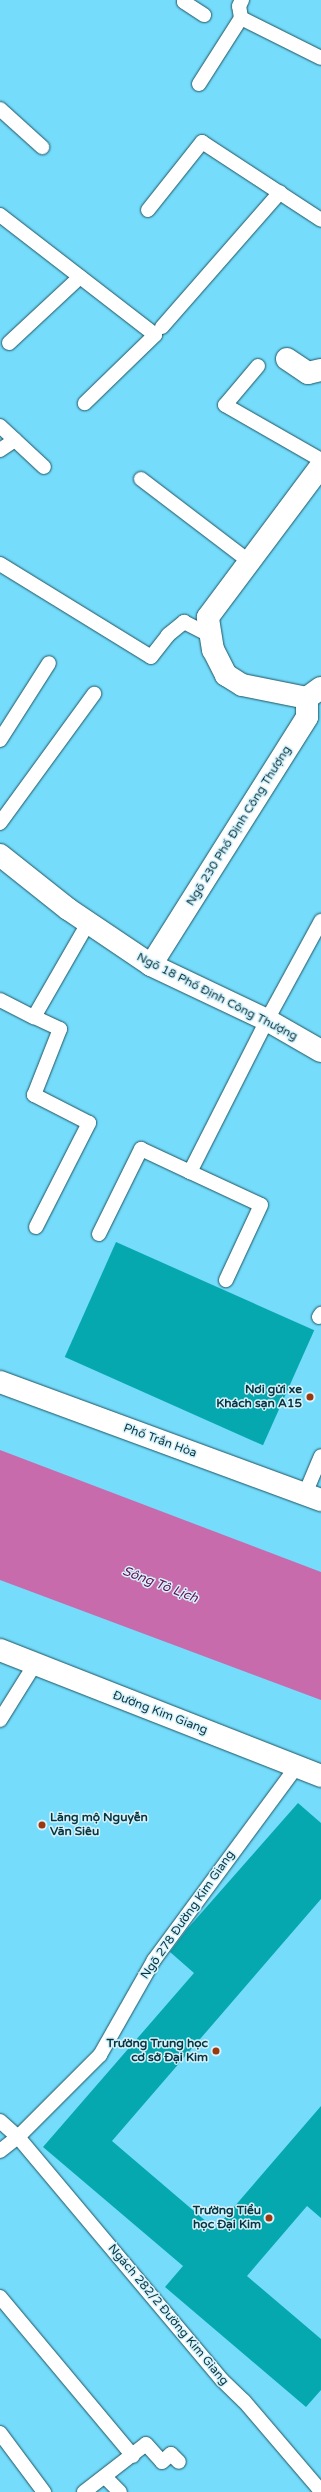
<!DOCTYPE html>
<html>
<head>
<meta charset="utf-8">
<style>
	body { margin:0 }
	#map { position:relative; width:321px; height:2492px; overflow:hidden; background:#76dcfb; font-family:"Varela Round",sans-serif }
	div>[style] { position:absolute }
	.water>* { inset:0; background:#c76bac }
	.building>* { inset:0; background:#06a8af; transform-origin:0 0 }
	.roads { filter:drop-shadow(0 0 1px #1d5564) drop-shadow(0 0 1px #1d5564) }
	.lane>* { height:14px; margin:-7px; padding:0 7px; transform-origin:7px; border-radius:7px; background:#fff }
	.street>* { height:22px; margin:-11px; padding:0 11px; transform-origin:11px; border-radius:11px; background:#fff }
	.secondary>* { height:22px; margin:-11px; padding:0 11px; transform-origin:11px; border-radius:11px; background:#fff }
	.dots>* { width:11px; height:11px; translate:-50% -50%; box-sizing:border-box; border:2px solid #d7f2fb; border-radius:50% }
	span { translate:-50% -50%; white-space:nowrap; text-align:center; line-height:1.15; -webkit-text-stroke:3px #d7f2fb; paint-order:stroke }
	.street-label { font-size:12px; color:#053541 }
	.poi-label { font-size:12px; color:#053541; font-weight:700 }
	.right { translate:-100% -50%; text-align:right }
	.left { translate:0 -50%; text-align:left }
	.water-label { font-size:13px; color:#620d4f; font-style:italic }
</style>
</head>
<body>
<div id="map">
	<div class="water">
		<div style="clip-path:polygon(0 1450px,321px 1572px,321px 1700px,0 1580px)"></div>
	</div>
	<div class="building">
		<div style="left:116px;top:1242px;width:217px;height:126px;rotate:24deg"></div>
		<div style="clip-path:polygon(298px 1803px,321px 1823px,321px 1899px,112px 2141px,215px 2229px,321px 2106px,321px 2218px,307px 2206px,247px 2276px,321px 2339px,321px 2390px,306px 2407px,165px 2287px,183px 2266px,43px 2147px,194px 1973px,170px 1952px,188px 1928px)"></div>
	</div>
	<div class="roads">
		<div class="lane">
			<div style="left:185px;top:0;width:2px;rotate:117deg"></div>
			<div style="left:184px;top:2px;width:24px;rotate:33deg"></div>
			<div style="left:241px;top:18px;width:89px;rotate:26.6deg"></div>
			<div style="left:199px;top:84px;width:78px;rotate:-57.5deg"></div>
			<div style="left:241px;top:18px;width:12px;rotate:-99deg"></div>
			<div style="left:239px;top:6px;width:7px;rotate:-63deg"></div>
			<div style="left:0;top:109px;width:57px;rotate:42.1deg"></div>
			<div style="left:148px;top:210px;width:87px;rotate:-51.5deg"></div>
			<div style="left:202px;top:142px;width:142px;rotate:33.2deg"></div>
			<div style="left:0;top:215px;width:196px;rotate:37.7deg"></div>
			<div style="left:155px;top:335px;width:98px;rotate:135.8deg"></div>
			<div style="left:162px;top:327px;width:179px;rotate:-48.8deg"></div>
			<div style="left:9px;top:343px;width:97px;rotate:-42.9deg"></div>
			<div style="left:258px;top:366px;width:51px;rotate:130.2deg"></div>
			<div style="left:225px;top:405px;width:111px;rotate:29.8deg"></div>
			<div style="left:0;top:426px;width:60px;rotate:43deg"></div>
			<div style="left:0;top:450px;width:18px;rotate:-34deg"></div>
			<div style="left:141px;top:479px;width:137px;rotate:37.3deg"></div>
			<div style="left:0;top:564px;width:177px;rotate:31.6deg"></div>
			<div style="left:151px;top:657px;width:28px;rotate:-52deg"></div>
			<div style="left:168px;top:635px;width:21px;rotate:-39deg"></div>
			<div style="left:184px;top:622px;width:29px;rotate:27deg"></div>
			<div style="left:0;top:740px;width:91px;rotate:-57.5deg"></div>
			<div style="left:0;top:823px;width:160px;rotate:-53.9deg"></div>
			<div style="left:0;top:1000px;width:38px;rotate:27deg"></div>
			<div style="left:190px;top:1172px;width:78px;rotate:24.9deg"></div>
			<div style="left:261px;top:1205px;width:83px;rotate:115deg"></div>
			<div style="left:36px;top:1227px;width:117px;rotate:-63deg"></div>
			<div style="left:89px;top:1123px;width:62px;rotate:-153deg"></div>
			<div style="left:34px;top:1095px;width:71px;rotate:-68.5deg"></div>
			<div style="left:60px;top:1029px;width:29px;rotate:-155deg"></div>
			<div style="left:34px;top:1017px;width:108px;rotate:-60.1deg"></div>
			<div style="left:99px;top:1234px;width:95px;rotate:-63.7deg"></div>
			<div style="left:141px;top:1149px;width:54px;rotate:25.1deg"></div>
			<div style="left:190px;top:1172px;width:170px;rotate:-63.1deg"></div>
			<div style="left:267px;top:1020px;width:113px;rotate:-61.4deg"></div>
			<div style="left:319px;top:1317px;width:4px;rotate:-56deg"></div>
			<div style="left:305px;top:1494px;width:41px;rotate:-67.2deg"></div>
			<div style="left:0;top:1720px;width:66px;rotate:-58deg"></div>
			<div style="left:0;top:2121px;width:24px;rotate:42deg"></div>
			<div style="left:18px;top:2137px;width:317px;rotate:50deg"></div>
			<div style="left:222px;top:2380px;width:30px;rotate:44deg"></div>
			<div style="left:244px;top:2401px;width:118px;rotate:49.5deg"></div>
			<div style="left:0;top:2151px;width:23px;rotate:-38deg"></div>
			<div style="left:18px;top:2137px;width:116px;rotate:-45deg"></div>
			<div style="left:100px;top:2055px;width:109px;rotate:-60.4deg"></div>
			<div style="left:154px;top:1960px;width:241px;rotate:-53.6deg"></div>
			<div style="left:0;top:2297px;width:207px;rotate:50.1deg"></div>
			<div style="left:0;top:2433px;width:74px;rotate:53.3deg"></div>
			<div style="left:105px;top:2477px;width:21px;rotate:45deg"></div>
			<div style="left:84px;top:2492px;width:78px;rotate:-37.7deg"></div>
			<div style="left:146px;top:2444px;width:24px;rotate:48deg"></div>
			<div style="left:162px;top:2462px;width:12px;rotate:-42deg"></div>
			<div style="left:171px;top:2454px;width:11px;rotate:45deg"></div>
		</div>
		<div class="street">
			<div style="left:287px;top:359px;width:25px;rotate:34deg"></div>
			<div style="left:308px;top:373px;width:13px;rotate:-13deg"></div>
			<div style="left:307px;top:698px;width:66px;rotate:-168.7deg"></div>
			<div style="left:242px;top:685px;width:19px;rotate:-148deg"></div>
			<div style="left:226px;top:675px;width:28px;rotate:-117deg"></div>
			<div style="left:213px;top:650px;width:33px;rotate:-99deg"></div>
			<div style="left:208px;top:617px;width:189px;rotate:-53.2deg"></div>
			<div style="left:0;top:855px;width:87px;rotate:38.5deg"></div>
			<div style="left:68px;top:909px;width:100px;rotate:34deg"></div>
			<div style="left:151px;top:965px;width:128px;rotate:25.4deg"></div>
			<div style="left:267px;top:1020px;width:62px;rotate:29.9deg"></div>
			<div style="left:151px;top:965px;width:293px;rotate:-57.8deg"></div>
			<div style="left:307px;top:717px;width:19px;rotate:-90deg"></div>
			<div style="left:307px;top:698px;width:17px;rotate:-36deg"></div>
		</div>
		<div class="secondary">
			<div style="left:0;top:1382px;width:342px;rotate:20.2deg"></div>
			<div style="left:0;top:1650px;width:345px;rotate:21.4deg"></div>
		</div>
	</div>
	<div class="dots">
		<div style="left:310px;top:1397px;background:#9d370d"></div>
		<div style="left:42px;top:1825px;background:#9d370d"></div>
		<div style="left:216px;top:2051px;background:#9d370d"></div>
		<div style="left:269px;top:2218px;background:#9d370d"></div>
	</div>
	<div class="street-label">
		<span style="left:239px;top:826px;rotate:-58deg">Ngõ 230 Phố Định Công Thượng</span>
		<span style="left:217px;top:997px;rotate:27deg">Ngõ 18 Phố Định Công Thượng</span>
		<span style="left:160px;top:1441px;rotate:20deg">Phố Trần Hòa</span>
		<span style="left:160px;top:1713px;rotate:21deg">Đường Kim Giang</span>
		<span style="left:188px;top:1915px;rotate:-55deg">Ngõ 278 Đường Kim Giang</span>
		<span style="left:168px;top:2315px;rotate:50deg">Ngách 282/2 Đường Kim Giang</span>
	</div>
	<div class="poi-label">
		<span class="right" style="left:302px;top:1397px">Nơi gửi xe<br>Khách sạn A15</span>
		<span class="left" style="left:50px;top:1825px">Lăng mộ Nguyễn<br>Văn Siêu</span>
		<span class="right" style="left:208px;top:2051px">Trường Trung học<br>cơ sở Đại Kim</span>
		<span class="right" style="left:261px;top:2218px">Trường Tiểu<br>học Đại Kim</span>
	</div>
	<div class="water-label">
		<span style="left:160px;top:1585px;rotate:21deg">Sông Tô Lịch</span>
	</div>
</div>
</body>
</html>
